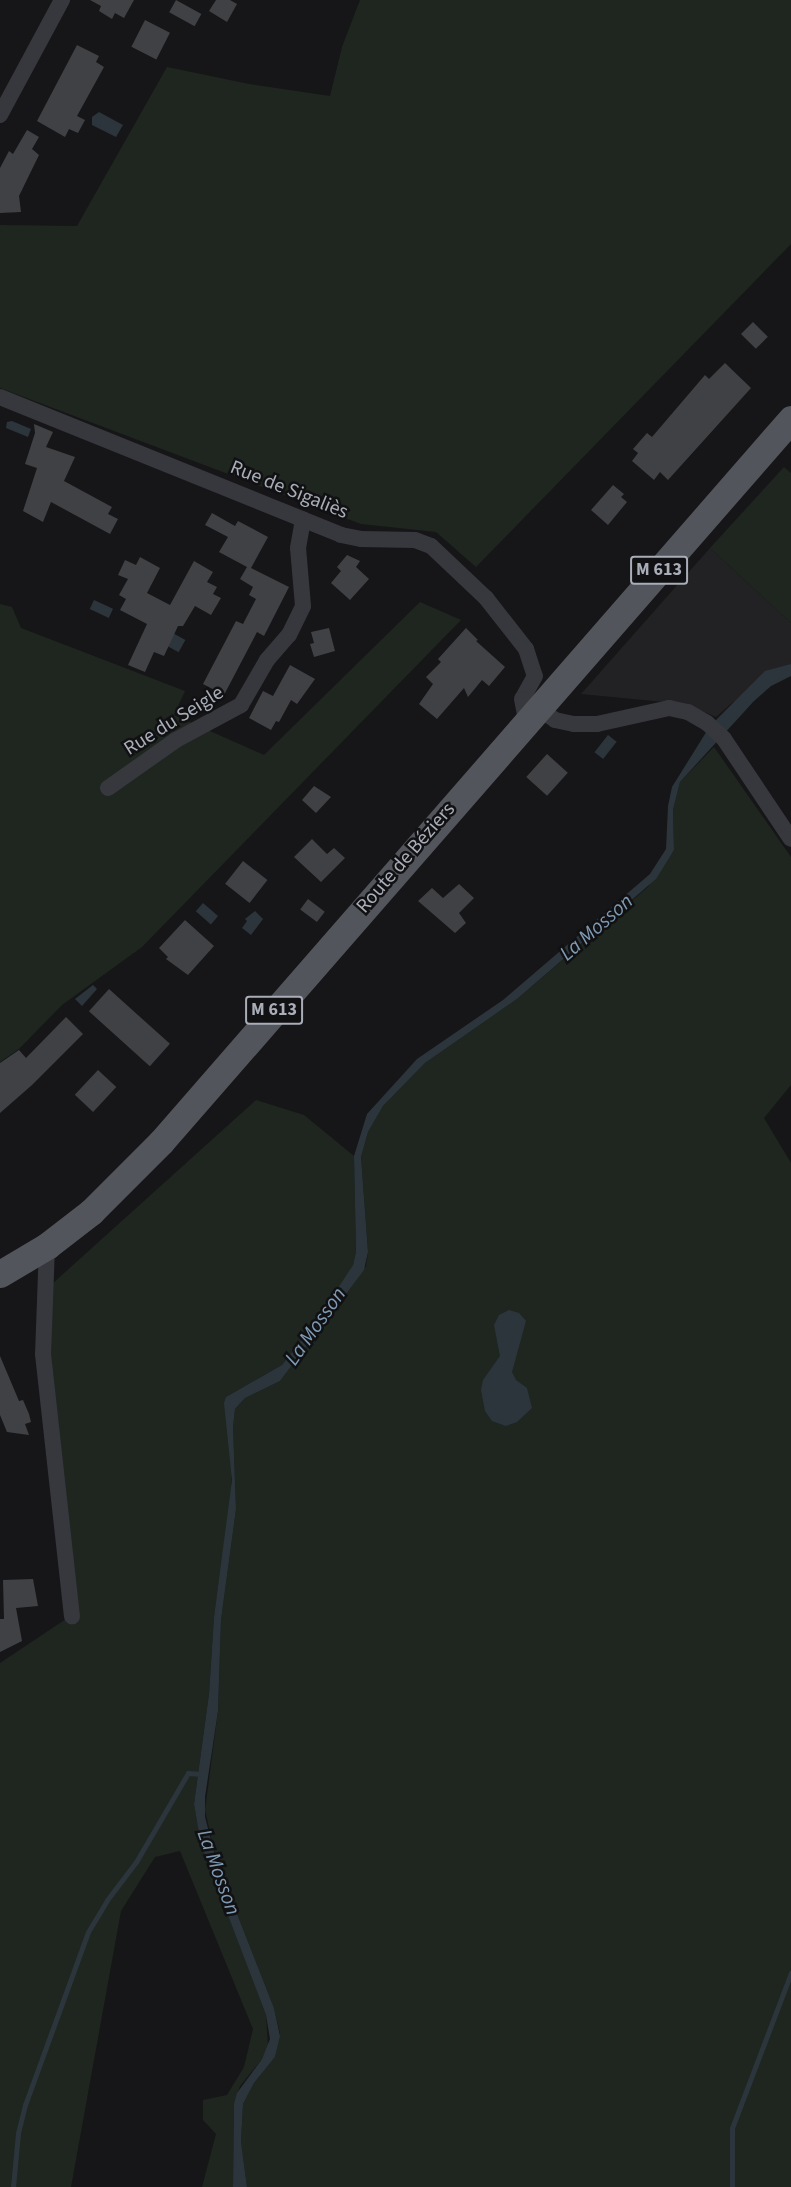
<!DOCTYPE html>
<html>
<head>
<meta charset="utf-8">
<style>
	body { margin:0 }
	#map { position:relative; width:791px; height:2187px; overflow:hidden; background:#161618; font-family:"Source Sans 3",sans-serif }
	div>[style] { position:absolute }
	.built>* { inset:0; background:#222225 }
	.green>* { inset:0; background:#1e261f }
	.water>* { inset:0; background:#2c353c; transform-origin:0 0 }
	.stream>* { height:5px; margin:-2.5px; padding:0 2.5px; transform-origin:2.5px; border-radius:2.5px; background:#2c353c }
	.building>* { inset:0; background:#404145; transform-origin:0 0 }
	.street>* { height:16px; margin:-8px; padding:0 8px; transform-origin:8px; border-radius:8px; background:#37383d }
	.primary>* { height:27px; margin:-13.5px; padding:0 13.5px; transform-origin:13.5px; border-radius:13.5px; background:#53555c }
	span { translate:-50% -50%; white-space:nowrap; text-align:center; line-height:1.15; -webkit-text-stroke:5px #111113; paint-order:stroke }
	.shield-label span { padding:2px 4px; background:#111113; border:2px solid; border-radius:4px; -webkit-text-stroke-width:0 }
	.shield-label { font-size:18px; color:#a8adb8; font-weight:700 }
	.street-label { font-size:20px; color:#a8adb8 }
	.water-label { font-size:21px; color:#7f9bb3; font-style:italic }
</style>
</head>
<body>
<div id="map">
	<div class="built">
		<div style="clip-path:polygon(710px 548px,791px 623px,791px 664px,732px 703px,716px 717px,686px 704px,581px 694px)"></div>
	</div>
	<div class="green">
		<div style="clip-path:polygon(360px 0,791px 0,791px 244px,476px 567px,436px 532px,361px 524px,0 388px,0 225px,77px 226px,167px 67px,249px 84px,330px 96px,342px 47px)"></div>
		<div style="clip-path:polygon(784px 467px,791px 473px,791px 623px,710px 548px)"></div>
		<div style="clip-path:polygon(420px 602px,461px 620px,142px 947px,62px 1005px,19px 1049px,0 1062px,0 604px,12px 607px,21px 628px,185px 691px,174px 715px,264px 755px)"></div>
		<div style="clip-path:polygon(714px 747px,791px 857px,791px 1085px,764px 1118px,791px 1163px,791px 2187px,247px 2187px,241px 2142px,243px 2104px,254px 2083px,275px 2057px,280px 2033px,274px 2008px,217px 1863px,205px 1810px,218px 1711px,221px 1620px,236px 1509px,233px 1427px,235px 1409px,245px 1398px,280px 1381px,366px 1266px,368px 1252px,361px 1157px,368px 1132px,383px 1106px,425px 1063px,517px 999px,648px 887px,674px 850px,673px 810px,680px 782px)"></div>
		<div style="clip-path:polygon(256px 1100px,304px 1115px,354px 1156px,356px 1252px,353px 1265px,341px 1285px,320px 1317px,282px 1365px,226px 1397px,232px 1470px,231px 1498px,214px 1617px,209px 1694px,194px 1804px,201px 1841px,266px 2015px,268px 2046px,262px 2059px,240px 2086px,234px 2105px,233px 2187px,202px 2187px,216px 2134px,203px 2120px,203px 2100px,227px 2095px,244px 2067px,253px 2029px,180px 1851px,155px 1857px,121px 1911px,71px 2187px,0 2187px,0 1663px,72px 1615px,48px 1355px,52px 1284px)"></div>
	</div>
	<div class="water">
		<div style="clip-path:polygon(99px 112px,123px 125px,116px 137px,92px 125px,92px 117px)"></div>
		<div style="clip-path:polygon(12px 421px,31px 429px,28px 437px,6px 428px,7px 422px)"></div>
		<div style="left:94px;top:600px;width:21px;height:10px;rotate:25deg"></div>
		<div style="left:160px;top:626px;width:29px;height:14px;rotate:29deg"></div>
		<div style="clip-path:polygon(791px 664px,791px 676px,771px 686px,754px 701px,680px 782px,673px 810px,674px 850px,656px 879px,517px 999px,425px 1063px,383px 1106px,368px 1132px,361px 1157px,368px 1252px,364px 1270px,280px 1381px,245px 1398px,235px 1409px,233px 1427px,236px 1509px,221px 1620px,218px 1711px,205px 1797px,205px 1817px,217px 1863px,274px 2008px,280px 2036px,275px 2057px,254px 2083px,243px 2104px,241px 2142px,247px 2187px,233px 2187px,234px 2104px,237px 2093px,262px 2059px,270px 2039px,266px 2015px,201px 1844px,194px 1804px,209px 1694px,214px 1617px,232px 1480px,224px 1403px,226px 1397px,282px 1365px,320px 1316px,353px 1265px,356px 1252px,354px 1156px,367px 1114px,417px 1059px,503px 1000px,650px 874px,666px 849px,668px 806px,672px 787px,710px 726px,765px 671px)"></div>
		<div style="left:608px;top:735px;width:11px;height:22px;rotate:38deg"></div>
		<div style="left:203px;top:903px;width:20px;height:11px;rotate:41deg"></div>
		<div style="clip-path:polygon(255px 911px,263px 919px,251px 935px,242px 928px,247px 921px,245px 919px)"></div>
		<div style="clip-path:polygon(93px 985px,97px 989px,82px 1006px,75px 999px)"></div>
		<div style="clip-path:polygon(509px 1310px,519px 1313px,526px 1321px,512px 1372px,516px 1380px,527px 1388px,532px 1408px,517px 1422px,506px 1426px,492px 1421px,485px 1411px,481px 1390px,483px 1380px,500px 1356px,494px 1325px,499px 1315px)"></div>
	</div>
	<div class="stream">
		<div style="left:13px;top:2187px;width:54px;rotate:-84.7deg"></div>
		<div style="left:18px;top:2133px;width:29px;rotate:-76deg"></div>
		<div style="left:25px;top:2105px;width:184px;rotate:-70deg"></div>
		<div style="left:88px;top:1932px;width:37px;rotate:-59deg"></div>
		<div style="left:107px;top:1900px;width:48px;rotate:-52.7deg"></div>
		<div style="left:136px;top:1862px;width:103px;rotate:-59.7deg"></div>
		<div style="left:188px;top:1773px;width:14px;rotate:4deg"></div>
		<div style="left:732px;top:2187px;width:59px;rotate:-90deg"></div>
		<div style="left:732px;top:2128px;width:166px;rotate:-69.2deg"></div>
	</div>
	<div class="building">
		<div style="clip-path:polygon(90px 0,134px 0,124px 18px,115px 13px,112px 19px,99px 11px,101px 6px)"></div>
		<div style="left:176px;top:0;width:29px;height:14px;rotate:29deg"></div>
		<div style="clip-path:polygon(216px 0,230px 0,237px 4px,227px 22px,209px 11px)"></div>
		<div style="left:145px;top:20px;width:28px;height:30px;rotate:27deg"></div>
		<div style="clip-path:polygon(77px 45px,99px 56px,96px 62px,104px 67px,77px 116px,85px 120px,78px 133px,69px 129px,65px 137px,37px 121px)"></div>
		<div style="clip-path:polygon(27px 130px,39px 137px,32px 149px,39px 155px,19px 196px,21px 212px,0 213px,0 168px,9px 151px,13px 154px)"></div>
		<div style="left:753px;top:322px;width:21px;height:17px;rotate:45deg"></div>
		<div style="clip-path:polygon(725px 363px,751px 388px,668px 480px,660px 472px,654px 480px,632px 461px,638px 453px,633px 449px,647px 433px,652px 437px,705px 375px,709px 379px)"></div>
		<div style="clip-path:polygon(34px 424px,53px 432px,46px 447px,75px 457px,64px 481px,112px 507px,108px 514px,118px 519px,110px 534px,51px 502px,43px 522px,23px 511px,37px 468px,25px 464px,35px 433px)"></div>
		<div style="clip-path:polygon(613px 485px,624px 494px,621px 497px,627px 502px,608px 525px,591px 510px)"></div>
		<div style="clip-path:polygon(212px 513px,235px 526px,238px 521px,268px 537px,251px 568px,289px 587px,264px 636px,257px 632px,224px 695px,203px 684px,236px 621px,243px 624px,256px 599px,249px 595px,253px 587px,240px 579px,247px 567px,219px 552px,228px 537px,205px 525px)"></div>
		<div style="clip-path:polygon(347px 555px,360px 561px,356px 567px,369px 579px,350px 600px,331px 583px,341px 571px,337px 567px)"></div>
		<div style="clip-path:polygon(140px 557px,160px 568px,147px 593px,170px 605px,194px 561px,213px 572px,207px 582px,217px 587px,213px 594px,221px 598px,211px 615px,195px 606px,183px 626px,178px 626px,164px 656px,154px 652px,145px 672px,128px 665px,147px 624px,120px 610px,126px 599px,119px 595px,128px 579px,118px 575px,125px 560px,136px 565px)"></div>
		<div style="clip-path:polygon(329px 628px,335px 651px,314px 657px,310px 644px,314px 643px,311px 632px)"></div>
		<div style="clip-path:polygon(466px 628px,478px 640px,476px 641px,505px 667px,489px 686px,482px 680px,468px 697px,464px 688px,437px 719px,419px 704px,433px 684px,426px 677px,441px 662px,438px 659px)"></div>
		<div style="clip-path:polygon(290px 665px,315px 679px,297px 704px,291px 700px,279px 722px,276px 721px,271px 730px,249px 718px,263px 691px,273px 696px)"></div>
		<div style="left:547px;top:754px;width:28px;height:31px;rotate:42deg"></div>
		<div style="clip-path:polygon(314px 786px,331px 797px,316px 813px,302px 800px)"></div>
		<div style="clip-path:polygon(312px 839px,327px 854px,334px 848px,345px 858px,321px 882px,294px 857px)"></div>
		<div style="left:243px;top:861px;width:31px;height:29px;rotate:38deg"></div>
		<div style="clip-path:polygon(459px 884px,474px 898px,459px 913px,466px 923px,455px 933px,418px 901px,432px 888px,443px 898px)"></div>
		<div style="left:308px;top:899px;width:21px;height:13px;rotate:37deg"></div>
		<div style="clip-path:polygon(185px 920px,214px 946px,188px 975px,166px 959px,168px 957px,159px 948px)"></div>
		<div style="left:109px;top:989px;width:82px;height:30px;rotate:42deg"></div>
		<div style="clip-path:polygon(66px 1017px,83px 1034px,32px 1085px,0 1113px,0 1063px,19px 1050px,26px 1058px)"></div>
		<div style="left:98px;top:1070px;width:25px;height:34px;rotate:43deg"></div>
		<div style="clip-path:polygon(0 1356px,19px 1401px,23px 1400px,29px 1414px,31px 1422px,25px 1424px,29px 1435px,7px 1432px,0 1415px)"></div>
		<div style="clip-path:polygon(33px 1579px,38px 1606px,16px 1608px,22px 1641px,0 1652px,0 1619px,4px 1619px,3px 1580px)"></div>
	</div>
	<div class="street">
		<div style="left:0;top:115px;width:131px;rotate:-61.7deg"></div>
		<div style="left:0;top:397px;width:368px;rotate:22deg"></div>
		<div style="left:341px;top:535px;width:20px;rotate:11deg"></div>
		<div style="left:361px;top:539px;width:54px;rotate:1.1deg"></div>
		<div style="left:415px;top:540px;width:17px;rotate:21deg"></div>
		<div style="left:431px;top:546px;width:76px;rotate:43.4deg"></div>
		<div style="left:486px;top:598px;width:65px;rotate:51.9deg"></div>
		<div style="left:526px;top:649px;width:28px;rotate:72deg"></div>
		<div style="left:535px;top:676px;width:26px;rotate:119deg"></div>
		<div style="left:522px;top:699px;width:21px;rotate:79deg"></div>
		<div style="left:538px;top:708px;width:21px;rotate:35deg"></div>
		<div style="left:555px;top:720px;width:19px;rotate:12deg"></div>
		<div style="left:574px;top:724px;width:23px"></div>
		<div style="left:597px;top:724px;width:74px;rotate:-12.5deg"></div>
		<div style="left:669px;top:708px;width:19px;rotate:12deg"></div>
		<div style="left:688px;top:712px;width:22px;rotate:30deg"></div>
		<div style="left:707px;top:723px;width:23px;rotate:43deg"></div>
		<div style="left:724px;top:739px;width:120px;rotate:56.2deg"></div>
		<div style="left:108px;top:788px;width:83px;rotate:-35.2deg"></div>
		<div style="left:176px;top:740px;width:74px;rotate:-28.3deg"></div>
		<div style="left:241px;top:705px;width:52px;rotate:-60deg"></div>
		<div style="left:267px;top:660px;width:33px;rotate:-49deg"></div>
		<div style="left:289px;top:635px;width:32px;rotate:-64deg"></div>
		<div style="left:303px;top:606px;width:58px;rotate:-94.9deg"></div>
		<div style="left:298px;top:548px;width:29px;rotate:-80deg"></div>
		<div style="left:47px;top:1246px;width:108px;rotate:92.1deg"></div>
		<div style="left:43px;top:1354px;width:264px;rotate:83.7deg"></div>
	</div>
	<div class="primary">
		<div style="left:0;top:1274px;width:55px;rotate:-30.8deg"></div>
		<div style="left:47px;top:1246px;width:56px;rotate:-37.7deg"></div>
		<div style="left:91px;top:1212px;width:99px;rotate:-45deg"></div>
		<div style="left:161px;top:1142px;width:959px;rotate:-48.93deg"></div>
	</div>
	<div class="shield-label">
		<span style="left:659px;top:570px">M 613</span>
		<span style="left:274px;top:1010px">M 613</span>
	</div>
	<div class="street-label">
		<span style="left:289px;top:490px;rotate:22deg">Rue de Sigaliès</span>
		<span style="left:174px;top:721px;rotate:-32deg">Rue du Seigle</span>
		<span style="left:406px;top:858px;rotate:-49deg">Route de Béziers</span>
	</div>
	<div class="water-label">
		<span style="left:596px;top:927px;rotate:-41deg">La Mosson</span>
		<span style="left:315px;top:1326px;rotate:-55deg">La Mosson</span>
		<span style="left:219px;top:1872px;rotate:70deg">La Mosson</span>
	</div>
</div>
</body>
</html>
